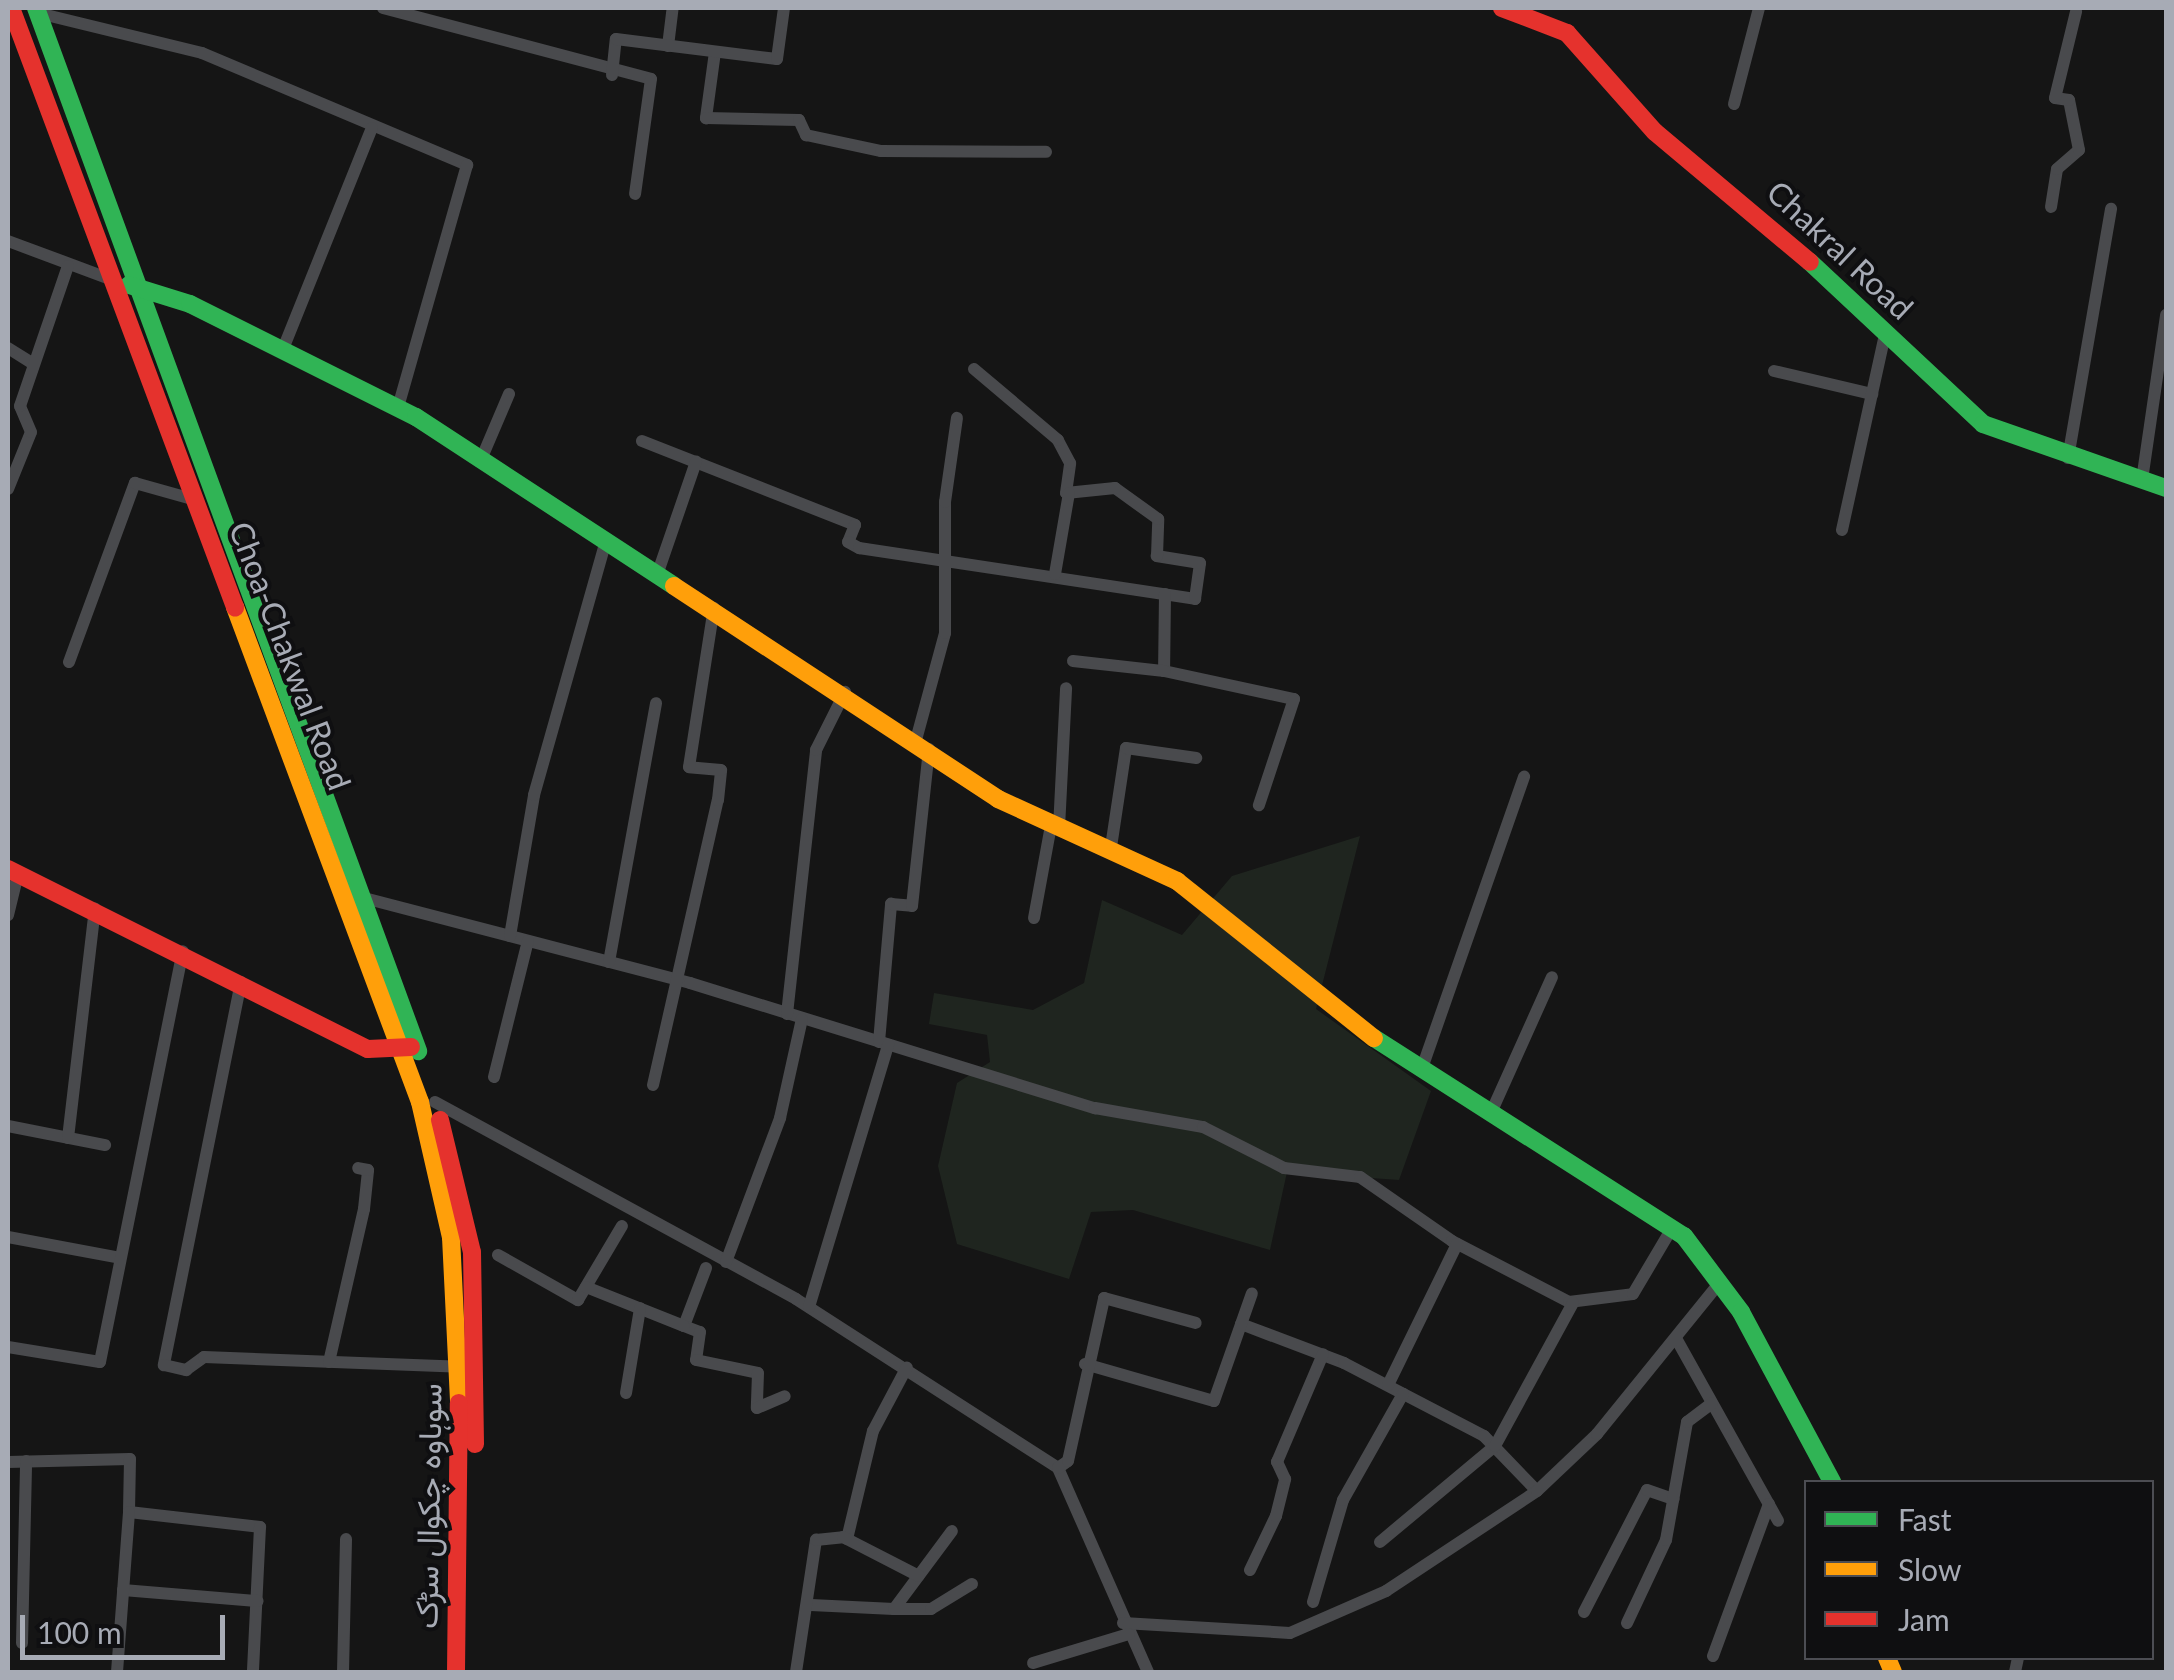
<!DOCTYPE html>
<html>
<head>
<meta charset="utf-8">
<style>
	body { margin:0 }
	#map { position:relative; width:2174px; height:1680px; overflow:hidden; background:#151515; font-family:Lato,Vazirmatn,sans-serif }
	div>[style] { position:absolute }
	.green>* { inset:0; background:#1f251f }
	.street>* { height:12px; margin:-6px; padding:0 6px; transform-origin:6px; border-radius:6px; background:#494a4d }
	.fast>* { height:18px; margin:-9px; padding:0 9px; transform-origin:9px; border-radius:9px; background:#30b455 }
	.slow>* { height:18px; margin:-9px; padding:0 9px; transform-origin:9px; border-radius:9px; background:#ff9f0a }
	.jam>* { height:18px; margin:-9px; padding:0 9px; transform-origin:9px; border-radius:9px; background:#e5322d }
	span { translate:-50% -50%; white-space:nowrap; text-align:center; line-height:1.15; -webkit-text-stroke:8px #0f0f11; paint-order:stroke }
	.street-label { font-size:32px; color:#a7abb5 }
	.frame { position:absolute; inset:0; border:10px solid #a7abb5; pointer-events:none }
	.legend { position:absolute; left:1804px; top:1480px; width:350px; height:180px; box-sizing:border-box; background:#0f0f11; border:2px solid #4c4d53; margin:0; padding:12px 18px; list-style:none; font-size:30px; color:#a7abb5 }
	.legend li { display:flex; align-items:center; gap:20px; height:50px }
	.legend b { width:50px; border:2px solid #4c4d53 }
	.scale { position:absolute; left:20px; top:1615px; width:205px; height:45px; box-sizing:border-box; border:5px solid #a7abb5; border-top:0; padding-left:12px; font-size:30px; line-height:35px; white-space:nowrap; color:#a7abb5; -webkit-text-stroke:8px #0f0f11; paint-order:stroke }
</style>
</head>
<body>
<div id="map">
	<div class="green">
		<div style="clip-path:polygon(1360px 836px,1316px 1009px,1431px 1091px,1399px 1180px,1287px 1172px,1270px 1250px,1133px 1210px,1091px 1212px,1069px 1279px,957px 1244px,938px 1166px,957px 1083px,990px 1062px,987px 1035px,929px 1024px,934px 993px,1033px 1010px,1084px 983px,1102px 900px,1182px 935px,1232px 876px)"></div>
	</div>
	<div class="street">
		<div style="left:383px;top:8px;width:277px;rotate:14.8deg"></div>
		<div style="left:651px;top:79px;width:116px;rotate:97.9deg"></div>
		<div style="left:38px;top:13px;width:169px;rotate:13.7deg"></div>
		<div style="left:202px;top:53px;width:288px;rotate:22.9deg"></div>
		<div style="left:467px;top:165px;width:252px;rotate:105.9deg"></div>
		<div style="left:668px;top:46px;width:38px;rotate:-83deg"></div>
		<div style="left:715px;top:52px;width:67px;rotate:97.8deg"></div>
		<div style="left:706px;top:118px;width:93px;rotate:1.2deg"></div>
		<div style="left:799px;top:120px;width:17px;rotate:65deg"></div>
		<div style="left:806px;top:135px;width:77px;rotate:12deg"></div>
		<div style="left:881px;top:151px;width:165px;rotate:0.3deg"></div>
		<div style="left:612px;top:75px;width:36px;rotate:-84deg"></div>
		<div style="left:616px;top:39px;width:162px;rotate:7.1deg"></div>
		<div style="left:777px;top:59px;width:51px;rotate:-82.2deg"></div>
		<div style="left:1734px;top:104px;width:99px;rotate:-75.4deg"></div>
		<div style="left:2051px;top:207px;width:38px;rotate:-81deg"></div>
		<div style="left:2057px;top:169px;width:29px;rotate:-41deg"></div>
		<div style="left:2079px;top:150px;width:51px;rotate:-101.3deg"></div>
		<div style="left:2069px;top:100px;width:14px;rotate:-172deg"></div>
		<div style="left:2055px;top:98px;width:89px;rotate:-76.3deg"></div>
		<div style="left:8px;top:241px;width:112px;rotate:20.4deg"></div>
		<div style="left:8px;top:348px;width:28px;rotate:32deg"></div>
		<div style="left:283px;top:349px;width:238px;rotate:-68.1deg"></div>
		<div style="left:1774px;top:371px;width:101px;rotate:13.2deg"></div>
		<div style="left:642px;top:441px;width:229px;rotate:21.5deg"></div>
		<div style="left:855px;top:525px;width:18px;rotate:112deg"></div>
		<div style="left:848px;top:542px;width:13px;rotate:29deg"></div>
		<div style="left:859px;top:548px;width:340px;rotate:8.6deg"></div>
		<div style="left:1195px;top:599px;width:36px;rotate:-82deg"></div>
		<div style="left:1200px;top:563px;width:44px;rotate:-170.8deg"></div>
		<div style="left:1157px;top:556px;width:37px;rotate:-88deg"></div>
		<div style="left:1158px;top:519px;width:53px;rotate:-144.2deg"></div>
		<div style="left:1115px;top:488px;width:49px;rotate:174.2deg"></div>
		<div style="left:1066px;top:493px;width:30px;rotate:-82deg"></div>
		<div style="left:1070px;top:463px;width:26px;rotate:-118deg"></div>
		<div style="left:1058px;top:440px;width:110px;rotate:-139.8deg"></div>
		<div style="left:2068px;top:458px;width:253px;rotate:-80.2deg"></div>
		<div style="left:480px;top:462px;width:74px;rotate:-66.9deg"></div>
		<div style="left:2142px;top:480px;width:167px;rotate:-81.7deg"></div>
		<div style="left:8px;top:489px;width:61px;rotate:-68deg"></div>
		<div style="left:31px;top:432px;width:28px;rotate:-113deg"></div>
		<div style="left:20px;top:406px;width:148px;rotate:-71.1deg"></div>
		<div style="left:1842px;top:530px;width:200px;rotate:-77.6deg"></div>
		<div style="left:1055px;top:574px;width:82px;rotate:-80.2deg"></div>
		<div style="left:657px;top:575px;width:120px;rotate:-71deg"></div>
		<div style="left:1165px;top:594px;width:77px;rotate:90.7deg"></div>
		<div style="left:1164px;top:671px;width:133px;rotate:12.2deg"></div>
		<div style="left:1294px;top:699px;width:112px;rotate:108.3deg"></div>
		<div style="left:1073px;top:661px;width:92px;rotate:6.3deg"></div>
		<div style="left:69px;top:662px;width:191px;rotate:-69.8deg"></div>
		<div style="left:135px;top:483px;width:63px;rotate:15.6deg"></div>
		<div style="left:916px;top:740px;width:111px;rotate:-74.8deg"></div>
		<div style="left:945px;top:633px;width:131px;rotate:-90deg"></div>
		<div style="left:945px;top:502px;width:85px;rotate:-81.9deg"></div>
		<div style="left:1059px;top:828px;width:140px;rotate:-87.1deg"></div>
		<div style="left:1111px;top:847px;width:100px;rotate:-81.4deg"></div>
		<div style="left:1126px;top:748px;width:71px;rotate:8.1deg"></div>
		<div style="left:368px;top:899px;width:333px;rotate:14.6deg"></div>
		<div style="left:690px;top:983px;width:424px;rotate:17.2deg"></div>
		<div style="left:1095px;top:1108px;width:110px;rotate:10deg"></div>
		<div style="left:1203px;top:1127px;width:91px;rotate:26.8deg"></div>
		<div style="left:1284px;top:1168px;width:77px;rotate:6.8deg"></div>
		<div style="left:1360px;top:1177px;width:112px;rotate:34.8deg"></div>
		<div style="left:1452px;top:1241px;width:132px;rotate:27.5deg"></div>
		<div style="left:1569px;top:1302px;width:64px;rotate:-7.1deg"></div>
		<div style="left:1633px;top:1294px;width:77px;rotate:-59.4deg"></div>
		<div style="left:8px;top:915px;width:42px;rotate:-76.3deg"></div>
		<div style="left:1034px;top:918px;width:95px;rotate:-79.6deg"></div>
		<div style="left:510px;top:936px;width:143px;rotate:-80.3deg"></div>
		<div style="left:534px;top:795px;width:258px;rotate:-74.2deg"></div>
		<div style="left:609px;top:962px;width:263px;rotate:-79.7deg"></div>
		<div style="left:241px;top:982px;width:391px;rotate:101.4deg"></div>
		<div style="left:164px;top:1365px;width:23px;rotate:13deg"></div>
		<div style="left:186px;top:1370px;width:22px;rotate:-36deg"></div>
		<div style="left:204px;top:1357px;width:256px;rotate:2.2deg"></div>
		<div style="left:787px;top:1014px;width:266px;rotate:-83.7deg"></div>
		<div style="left:816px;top:750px;width:65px;rotate:-63.4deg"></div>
		<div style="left:879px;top:1042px;width:139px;rotate:-85deg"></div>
		<div style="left:891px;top:904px;width:21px;rotate:5deg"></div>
		<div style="left:912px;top:906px;width:158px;rotate:-83.8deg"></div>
		<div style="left:1421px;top:1071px;width:312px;rotate:-70.7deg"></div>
		<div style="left:494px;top:1077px;width:140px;rotate:-76deg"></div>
		<div style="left:653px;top:1085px;width:292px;rotate:-77.2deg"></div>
		<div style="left:718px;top:800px;width:30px;rotate:-84deg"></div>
		<div style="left:721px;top:770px;width:32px;rotate:-175deg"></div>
		<div style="left:689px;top:767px;width:161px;rotate:-81.1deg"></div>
		<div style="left:435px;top:1102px;width:411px;rotate:28.6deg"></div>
		<div style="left:796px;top:1299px;width:312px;rotate:32.8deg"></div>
		<div style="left:1058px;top:1468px;width:223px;rotate:66.2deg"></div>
		<div style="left:1490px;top:1115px;width:151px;rotate:-65.8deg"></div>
		<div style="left:8px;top:1126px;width:99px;rotate:11.1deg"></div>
		<div style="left:68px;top:1138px;width:231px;rotate:-83.3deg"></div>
		<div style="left:8px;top:1237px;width:114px;rotate:10.6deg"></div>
		<div style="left:498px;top:1255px;width:92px;rotate:29.4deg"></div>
		<div style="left:578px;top:1300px;width:86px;rotate:-59.3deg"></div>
		<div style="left:726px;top:1262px;width:154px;rotate:-69.4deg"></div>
		<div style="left:780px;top:1118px;width:101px;rotate:-77.5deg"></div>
		<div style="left:706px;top:1268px;width:62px;rotate:110.8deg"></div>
		<div style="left:684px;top:1326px;width:17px;rotate:21deg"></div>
		<div style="left:700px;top:1332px;width:28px;rotate:98deg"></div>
		<div style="left:696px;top:1360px;width:63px;rotate:11.8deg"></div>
		<div style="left:758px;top:1373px;width:35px;rotate:92deg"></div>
		<div style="left:757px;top:1408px;width:30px;rotate:-23deg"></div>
		<div style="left:586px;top:1287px;width:105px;rotate:21.7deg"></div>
		<div style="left:809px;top:1307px;width:274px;rotate:-73.2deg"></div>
		<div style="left:1241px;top:1324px;width:110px;rotate:20.7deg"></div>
		<div style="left:1344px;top:1363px;width:158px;rotate:27.5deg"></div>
		<div style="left:1484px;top:1436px;width:76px;rotate:46.1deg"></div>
		<div style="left:1677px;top:1340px;width:207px;rotate:60.8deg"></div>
		<div style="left:8px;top:1347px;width:93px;rotate:9.3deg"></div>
		<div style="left:100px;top:1362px;width:419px;rotate:-78.6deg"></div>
		<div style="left:329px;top:1362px;width:157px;rotate:-77.1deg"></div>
		<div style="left:364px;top:1209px;width:39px;rotate:-84deg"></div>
		<div style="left:368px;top:1170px;width:10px;rotate:-169deg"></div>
		<div style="left:1085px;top:1364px;width:134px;rotate:16deg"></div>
		<div style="left:1214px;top:1401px;width:114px;rotate:-70.6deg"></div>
		<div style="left:1388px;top:1385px;width:157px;rotate:-63.9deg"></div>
		<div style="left:626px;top:1393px;width:86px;rotate:-80.6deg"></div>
		<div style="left:8px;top:1462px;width:122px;rotate:-1.4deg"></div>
		<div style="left:130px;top:1459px;width:53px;rotate:91.1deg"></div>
		<div style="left:129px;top:1512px;width:132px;rotate:6.5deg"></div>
		<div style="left:260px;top:1527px;width:145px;rotate:92.8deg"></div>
		<div style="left:1058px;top:1468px;width:12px;rotate:-35deg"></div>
		<div style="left:1068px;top:1461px;width:167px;rotate:-77.5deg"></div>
		<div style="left:1104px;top:1298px;width:95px;rotate:15.2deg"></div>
		<div style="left:847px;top:1539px;width:111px;rotate:-76.5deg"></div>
		<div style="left:873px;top:1431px;width:72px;rotate:-62deg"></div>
		<div style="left:1380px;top:1542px;width:150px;rotate:-39.9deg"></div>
		<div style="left:1495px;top:1446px;width:163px;rotate:-61.4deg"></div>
		<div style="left:1250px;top:1570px;width:60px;rotate:-64.3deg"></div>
		<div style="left:1276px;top:1516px;width:38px;rotate:-76deg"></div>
		<div style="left:1285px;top:1479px;width:19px;rotate:-115deg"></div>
		<div style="left:1277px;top:1462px;width:117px;rotate:-66.9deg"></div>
		<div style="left:123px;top:1590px;width:135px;rotate:4.7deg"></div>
		<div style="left:1313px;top:1602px;width:106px;rotate:-73.6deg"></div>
		<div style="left:1343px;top:1500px;width:122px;rotate:-60.5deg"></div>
		<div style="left:811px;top:1605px;width:83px;rotate:2.8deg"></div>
		<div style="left:894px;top:1609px;width:97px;rotate:-53.4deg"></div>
		<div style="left:894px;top:1609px;width:37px"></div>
		<div style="left:931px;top:1609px;width:48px;rotate:-31.4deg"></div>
		<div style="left:1584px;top:1612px;width:137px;rotate:-62.7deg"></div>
		<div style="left:1647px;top:1490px;width:28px;rotate:19deg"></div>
		<div style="left:1123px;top:1623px;width:167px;rotate:3.4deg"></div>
		<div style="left:1290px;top:1633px;width:105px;rotate:-23.6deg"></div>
		<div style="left:1386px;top:1591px;width:181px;rotate:-33.5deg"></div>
		<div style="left:1537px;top:1491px;width:83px;rotate:-43.5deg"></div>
		<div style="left:1597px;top:1434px;width:197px;rotate:-51deg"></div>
		<div style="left:1627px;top:1623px;width:92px;rotate:-64.8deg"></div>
		<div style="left:1666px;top:1540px;width:120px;rotate:-79.9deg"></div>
		<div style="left:1687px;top:1422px;width:31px;rotate:-37deg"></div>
		<div style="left:22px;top:1643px;width:182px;rotate:-88.7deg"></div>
		<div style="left:1713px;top:1656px;width:162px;rotate:-69.8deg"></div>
		<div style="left:1033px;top:1663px;width:100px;rotate:-16.8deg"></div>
		<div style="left:117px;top:1672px;width:160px;rotate:-85.7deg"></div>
		<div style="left:343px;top:1672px;width:133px;rotate:-88.7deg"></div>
		<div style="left:796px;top:1672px;width:134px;rotate:-81.4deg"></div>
		<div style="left:816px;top:1540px;width:27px;rotate:-6deg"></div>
		<div style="left:843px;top:1537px;width:85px;rotate:27.2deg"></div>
		<div style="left:2015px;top:1672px;width:14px;rotate:-78deg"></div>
	</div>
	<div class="fast">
		<div style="left:36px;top:8px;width:1111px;rotate:69.88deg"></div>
		<div style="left:1810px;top:262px;width:237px;rotate:43.1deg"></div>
		<div style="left:1983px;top:424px;width:194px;rotate:19.3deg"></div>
		<div style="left:129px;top:285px;width:64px;rotate:17.3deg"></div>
		<div style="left:190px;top:304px;width:253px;rotate:26.6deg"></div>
		<div style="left:416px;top:417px;width:308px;rotate:33.2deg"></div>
		<div style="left:1374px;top:1038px;width:368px;rotate:32.6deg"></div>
		<div style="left:1684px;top:1236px;width:95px;rotate:53.1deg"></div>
		<div style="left:1741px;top:1312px;width:193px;rotate:61.8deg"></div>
	</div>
	<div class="slow">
		<div style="left:674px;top:586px;width:388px;rotate:33.3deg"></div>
		<div style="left:998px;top:799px;width:197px;rotate:24.6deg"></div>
		<div style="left:1177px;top:881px;width:252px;rotate:38.6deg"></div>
		<div style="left:235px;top:607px;width:528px;rotate:69.51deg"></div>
		<div style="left:420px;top:1102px;width:139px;rotate:77.1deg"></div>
		<div style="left:451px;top:1237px;width:166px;rotate:87.2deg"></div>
		<div style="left:1887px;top:1658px;width:15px;rotate:67deg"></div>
	</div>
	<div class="jam">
		<div style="left:11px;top:8px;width:640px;rotate:69.5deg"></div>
		<div style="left:1502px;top:8px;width:70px;rotate:21deg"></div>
		<div style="left:1567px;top:33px;width:132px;rotate:48.4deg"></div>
		<div style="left:1655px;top:132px;width:202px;rotate:40deg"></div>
		<div style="left:8px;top:869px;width:402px;rotate:26.6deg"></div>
		<div style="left:368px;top:1049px;width:43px;rotate:-2.7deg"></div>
		<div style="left:440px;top:1120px;width:136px;rotate:76.4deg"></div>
		<div style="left:472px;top:1252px;width:192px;rotate:89.1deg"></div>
		<div style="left:456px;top:1672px;width:269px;rotate:-89.4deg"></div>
	</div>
	<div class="street-label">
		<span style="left:1840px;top:250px;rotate:43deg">Chakral Road</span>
		<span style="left:290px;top:656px;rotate:69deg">Choa-Chakwal Road</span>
		<span style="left:428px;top:1506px;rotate:-89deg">سوہاوہ چکوال سڑک</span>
	</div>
	<div class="frame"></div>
	<ul class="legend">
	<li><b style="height:12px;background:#30b455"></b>Fast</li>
	<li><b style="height:12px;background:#ff9f0a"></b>Slow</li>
	<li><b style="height:12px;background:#e5322d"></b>Jam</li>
	</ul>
	<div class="scale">100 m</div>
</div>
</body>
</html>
